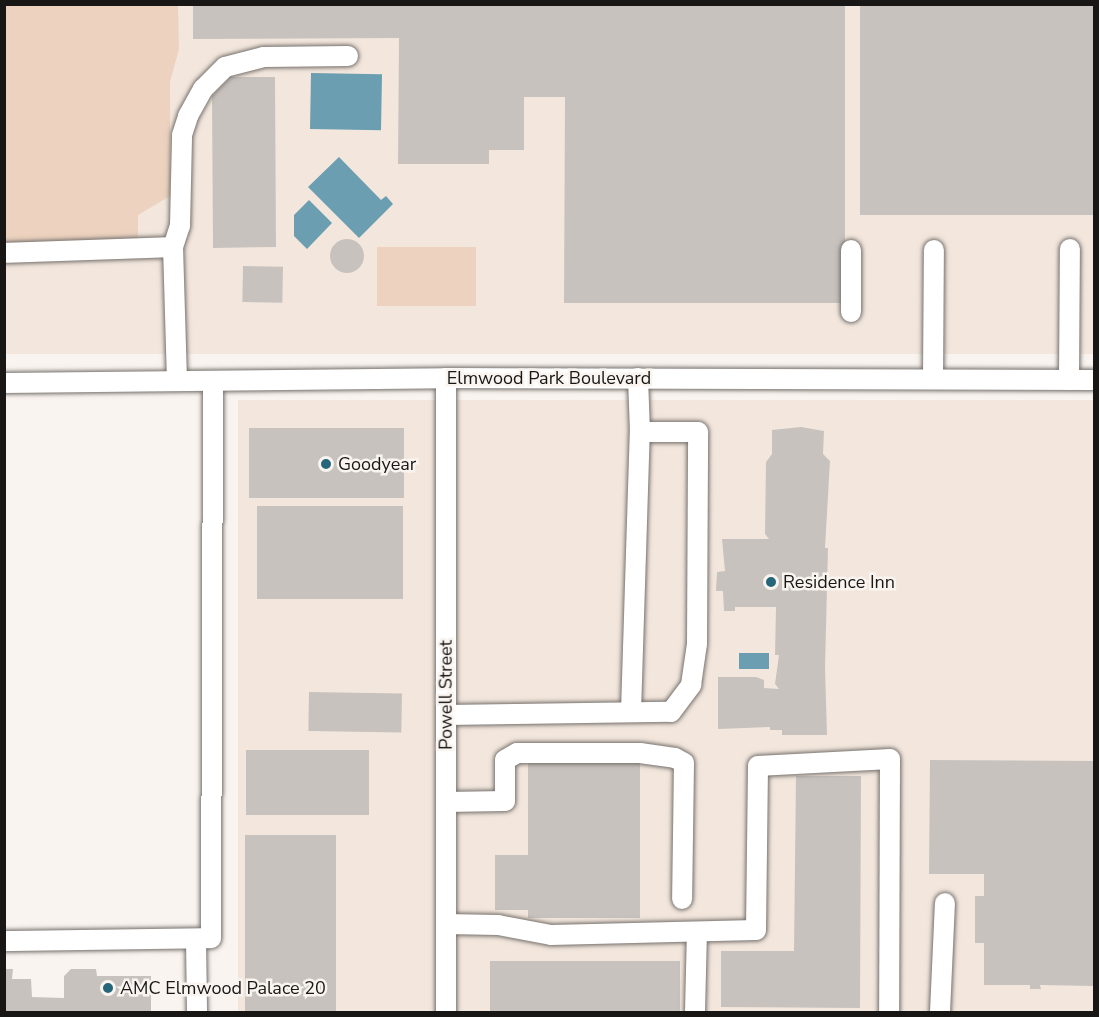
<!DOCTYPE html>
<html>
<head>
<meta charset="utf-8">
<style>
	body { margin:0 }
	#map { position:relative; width:1099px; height:1017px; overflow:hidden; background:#f9f4ef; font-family:"Nunito Sans",sans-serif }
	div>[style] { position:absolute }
	.built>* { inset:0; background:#f3e7dd; transform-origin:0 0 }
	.green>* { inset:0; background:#ecd2bf; transform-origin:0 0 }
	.water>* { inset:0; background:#6b9eb1; transform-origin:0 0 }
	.building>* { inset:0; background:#c8c2be; transform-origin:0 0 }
	.round { border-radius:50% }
	.roads { filter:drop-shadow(0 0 2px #76716d) drop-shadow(0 0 2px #76716d) }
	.minor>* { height:20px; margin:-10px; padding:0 10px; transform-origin:10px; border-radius:10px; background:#fff }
	.dots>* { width:16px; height:16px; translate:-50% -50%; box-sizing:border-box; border:3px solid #f9f4ef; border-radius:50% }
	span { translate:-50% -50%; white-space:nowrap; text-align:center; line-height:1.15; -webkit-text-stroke:5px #f9f4ef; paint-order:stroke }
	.street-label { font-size:18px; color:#191715 }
	.poi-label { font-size:18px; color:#191715 }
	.left { translate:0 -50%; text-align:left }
	.frame { position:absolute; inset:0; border:6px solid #191715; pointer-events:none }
</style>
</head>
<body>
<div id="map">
	<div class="built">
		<div style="left:5px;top:5px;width:1089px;height:349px"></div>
		<div style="left:238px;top:400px;width:856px;height:612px"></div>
	</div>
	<div class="green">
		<div style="clip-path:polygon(5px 5px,178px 5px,179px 49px,170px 82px,170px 196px,138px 215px,138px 245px,5px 244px)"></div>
		<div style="left:377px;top:247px;width:99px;height:59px"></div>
	</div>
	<div class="water">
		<div style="left:311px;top:73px;width:71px;height:56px;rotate:1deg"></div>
		<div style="clip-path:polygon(339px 157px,381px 200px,386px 196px,393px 204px,359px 238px,308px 187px)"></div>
		<div style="clip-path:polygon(309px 200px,332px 223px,307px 249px,294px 236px,294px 215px)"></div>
		<div style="left:739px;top:653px;width:30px;height:16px"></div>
	</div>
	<div class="building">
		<div style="left:860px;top:4px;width:234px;height:211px"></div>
		<div style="clip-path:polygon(193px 5px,845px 5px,845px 303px,564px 303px,565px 97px,524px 97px,524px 150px,489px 150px,489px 164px,398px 164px,399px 38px,193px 39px)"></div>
		<div style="clip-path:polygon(231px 77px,275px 77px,276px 247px,213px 248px,212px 96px)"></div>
		<div class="round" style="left:330px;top:239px;width:34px;height:34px"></div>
		<div style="left:243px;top:266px;width:40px;height:36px;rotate:1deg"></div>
		<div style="clip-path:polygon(801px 427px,824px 431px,823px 454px,830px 461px,825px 548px,828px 548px,825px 668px,827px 735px,782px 735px,782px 730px,770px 730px,770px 727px,718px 729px,718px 677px,756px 677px,764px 680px,764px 688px,779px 689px,775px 684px,779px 655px,775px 655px,776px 607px,735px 607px,735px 611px,724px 611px,723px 591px,716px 591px,717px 572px,725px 571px,722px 539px,769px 539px,765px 534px,766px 462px,772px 454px,772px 430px)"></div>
		<div style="left:249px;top:428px;width:155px;height:70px"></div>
		<div style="left:257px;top:506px;width:146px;height:93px"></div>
		<div style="left:309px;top:692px;width:93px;height:39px;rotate:1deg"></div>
		<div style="left:246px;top:750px;width:123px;height:65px"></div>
		<div style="clip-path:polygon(528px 759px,640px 759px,640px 918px,528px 918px,528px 910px,495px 910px,495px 855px,528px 855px)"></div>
		<div style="clip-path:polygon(930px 760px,1094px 761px,1094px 986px,1040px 985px,1041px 989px,1030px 989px,1030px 985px,984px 985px,984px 943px,975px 943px,975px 896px,984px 896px,984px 874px,929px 874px)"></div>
		<div style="clip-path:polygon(796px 776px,861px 776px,860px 1008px,721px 1007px,721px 951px,794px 951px)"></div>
		<div style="left:245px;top:835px;width:91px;height:177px"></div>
		<div style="left:490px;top:961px;width:190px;height:51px"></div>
		<div style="clip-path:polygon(4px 969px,13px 969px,12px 979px,31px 979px,32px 997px,64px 998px,64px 976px,71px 969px,96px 969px,97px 976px,151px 976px,151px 1012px,4px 1012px)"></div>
	</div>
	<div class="roads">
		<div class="minor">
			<div style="left:4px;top:253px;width:169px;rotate:-2deg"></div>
			<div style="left:851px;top:312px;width:62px;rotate:-90deg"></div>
			<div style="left:933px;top:379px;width:129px;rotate:-89.6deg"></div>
			<div style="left:1069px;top:380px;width:131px;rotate:-89.6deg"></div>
			<div style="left:177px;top:381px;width:134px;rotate:-91.7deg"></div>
			<div style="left:173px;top:247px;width:22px;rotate:-72deg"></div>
			<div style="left:180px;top:226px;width:91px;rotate:-88.7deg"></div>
			<div style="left:182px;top:135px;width:20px;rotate:-72deg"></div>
			<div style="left:188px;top:116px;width:31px;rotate:-61deg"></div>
			<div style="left:203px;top:89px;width:31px;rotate:-45deg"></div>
			<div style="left:225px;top:67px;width:40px;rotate:-14.4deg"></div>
			<div style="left:264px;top:57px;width:84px;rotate:-0.7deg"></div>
			<div style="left:4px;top:383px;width:442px;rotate:-0.6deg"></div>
			<div style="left:446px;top:378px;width:648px;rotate:0.18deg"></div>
			<div style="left:631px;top:712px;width:280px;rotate:-88.2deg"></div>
			<div style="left:446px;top:715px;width:225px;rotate:-0.8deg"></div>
			<div style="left:671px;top:712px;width:34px;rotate:-53deg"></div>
			<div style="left:691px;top:685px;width:41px;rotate:-81.7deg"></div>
			<div style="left:697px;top:644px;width:212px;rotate:-89.7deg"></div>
			<div style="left:698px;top:432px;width:58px;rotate:180deg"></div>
			<div style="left:640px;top:432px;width:54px;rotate:-92.1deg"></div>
			<div style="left:446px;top:802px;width:59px;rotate:-1deg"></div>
			<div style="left:505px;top:801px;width:41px;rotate:-90deg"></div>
			<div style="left:505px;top:760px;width:14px;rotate:-30deg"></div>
			<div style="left:517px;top:753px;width:123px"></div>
			<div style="left:640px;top:753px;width:35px;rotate:8deg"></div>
			<div style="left:675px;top:758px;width:10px;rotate:29deg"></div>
			<div style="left:684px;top:763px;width:136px;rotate:90.8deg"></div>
			<div style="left:446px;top:924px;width:52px;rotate:1.1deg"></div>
			<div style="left:498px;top:925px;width:54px;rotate:10.7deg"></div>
			<div style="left:551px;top:935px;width:205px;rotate:-1.4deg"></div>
			<div style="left:756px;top:930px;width:164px;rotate:-89.3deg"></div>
			<div style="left:758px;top:766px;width:132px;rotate:-3deg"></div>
			<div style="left:890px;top:759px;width:253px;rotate:90.2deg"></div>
			<div style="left:196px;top:939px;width:73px;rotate:89.2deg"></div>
			<div style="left:4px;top:941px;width:207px;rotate:-0.8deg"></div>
			<div style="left:211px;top:938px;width:557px;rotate:-89.79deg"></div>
			<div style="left:446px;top:1012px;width:634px;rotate:-90deg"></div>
			<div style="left:695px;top:1012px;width:80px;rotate:-88.6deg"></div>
			<div style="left:940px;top:1012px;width:109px;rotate:-87.4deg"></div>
		</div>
	</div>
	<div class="dots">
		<div style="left:326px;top:464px;background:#26667b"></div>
		<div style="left:771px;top:582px;background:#26667b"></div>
		<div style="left:108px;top:988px;background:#26667b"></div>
	</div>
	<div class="street-label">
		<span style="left:549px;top:378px">Elmwood Park Boulevard</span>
		<span style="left:446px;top:695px;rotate:-90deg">Powell Street</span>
	</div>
	<div class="poi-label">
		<span class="left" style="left:338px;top:464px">Goodyear</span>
		<span class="left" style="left:783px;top:582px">Residence Inn</span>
		<span class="left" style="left:120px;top:988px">AMC Elmwood Palace 20</span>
	</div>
	<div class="frame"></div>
</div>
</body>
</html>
